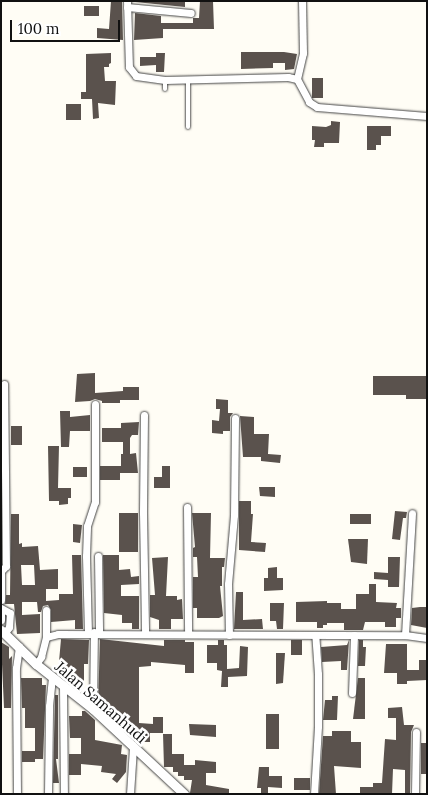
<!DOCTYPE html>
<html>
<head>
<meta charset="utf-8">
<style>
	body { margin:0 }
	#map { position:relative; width:428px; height:795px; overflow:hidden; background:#fffdf5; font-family:Lora,serif }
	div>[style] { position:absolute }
	.building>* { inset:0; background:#5a524d; transform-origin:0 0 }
	.roads { filter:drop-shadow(0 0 1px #444) drop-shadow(0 0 1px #444) }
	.service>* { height:4px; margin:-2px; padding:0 2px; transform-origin:2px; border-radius:2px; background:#fff }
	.minor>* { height:7px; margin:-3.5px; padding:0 3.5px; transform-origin:3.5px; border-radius:3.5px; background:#fff }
	.tertiary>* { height:9px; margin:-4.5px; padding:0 4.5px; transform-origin:4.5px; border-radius:4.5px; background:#fff }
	span { translate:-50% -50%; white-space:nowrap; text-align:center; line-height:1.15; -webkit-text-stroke:5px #fff; paint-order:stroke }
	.street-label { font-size:15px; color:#111 }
	.frame { position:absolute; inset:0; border:2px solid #111; pointer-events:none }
	.scale { position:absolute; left:10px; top:20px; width:110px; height:22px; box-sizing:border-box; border:2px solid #111; border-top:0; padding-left:6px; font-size:15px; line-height:18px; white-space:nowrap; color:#111; -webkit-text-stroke:4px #fff; paint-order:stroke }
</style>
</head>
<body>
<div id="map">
	<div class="building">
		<div style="clip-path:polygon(111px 1px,122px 1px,123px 40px,97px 38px,97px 28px,109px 29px)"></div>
		<div style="clip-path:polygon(135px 1px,185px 1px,185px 7px,135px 2px)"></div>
		<div style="clip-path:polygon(200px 1px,213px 1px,214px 29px,163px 29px,163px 38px,134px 40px,135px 13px,161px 16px,161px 23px,193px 23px,193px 18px,199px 18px)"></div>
		<div style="left:84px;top:6px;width:15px;height:10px"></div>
		<div style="clip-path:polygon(241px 52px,284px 52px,297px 54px,294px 69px,285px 70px,285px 63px,273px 63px,273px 68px,241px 69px)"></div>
		<div style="clip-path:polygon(111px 53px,111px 63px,109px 64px,109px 67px,104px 67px,105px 81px,116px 81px,115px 105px,98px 103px,99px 118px,93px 119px,92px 99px,81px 99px,81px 92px,86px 92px,86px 54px)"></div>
		<div style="clip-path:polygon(156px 53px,165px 53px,164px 72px,156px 72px,156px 65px,140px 66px,140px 57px,156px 57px)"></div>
		<div style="left:312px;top:78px;width:11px;height:20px"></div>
		<div style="left:66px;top:104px;width:15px;height:16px"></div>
		<div style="clip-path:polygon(331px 121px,340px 122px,339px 143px,324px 143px,324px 147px,314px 147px,315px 140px,312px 140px,312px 126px,326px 127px,331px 125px)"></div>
		<div style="clip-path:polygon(367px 126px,391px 126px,391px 136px,381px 136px,381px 145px,376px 145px,376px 150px,367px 150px)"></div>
		<div style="clip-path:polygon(95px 373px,95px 393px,123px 391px,123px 387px,139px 387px,139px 400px,120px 400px,120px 403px,102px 403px,102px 401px,95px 399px,90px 401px,75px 402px,77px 374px)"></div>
		<div style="clip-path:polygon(373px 376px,427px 376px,426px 399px,406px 399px,406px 395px,373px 395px)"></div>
		<div style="clip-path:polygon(216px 399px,228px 400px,228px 413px,233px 413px,230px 417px,230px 431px,223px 431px,223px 434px,212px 433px,212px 420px,219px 421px,220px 409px,216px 409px)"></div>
		<div style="clip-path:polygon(60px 411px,70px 411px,70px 417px,90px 415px,90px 431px,70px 431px,69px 447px,61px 447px)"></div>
		<div style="clip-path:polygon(240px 416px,254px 417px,254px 434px,269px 434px,268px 454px,281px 455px,280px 463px,261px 461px,261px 457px,243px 457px)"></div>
		<div style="clip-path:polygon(139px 422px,138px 435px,132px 435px,130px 438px,130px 454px,136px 453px,138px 473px,120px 473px,120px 480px,100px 480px,100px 466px,121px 466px,121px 454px,123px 454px,123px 442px,102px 442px,102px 428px,121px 428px,121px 423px)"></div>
		<div style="left:11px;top:426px;width:11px;height:19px"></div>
		<div style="clip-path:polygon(48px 446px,59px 446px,58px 488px,71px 488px,71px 498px,68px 498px,68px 504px,59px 505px,59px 501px,49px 501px)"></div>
		<div style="clip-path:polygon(162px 466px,170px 466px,170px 488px,154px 488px,154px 477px,162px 477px)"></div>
		<div style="left:73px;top:467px;width:14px;height:10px"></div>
		<div style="clip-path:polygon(259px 487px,275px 487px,275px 497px,260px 496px)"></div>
		<div style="clip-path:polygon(239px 501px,251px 501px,251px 514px,253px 514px,251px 542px,266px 543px,265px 552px,239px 550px)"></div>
		<div style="clip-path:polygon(395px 511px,407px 512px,406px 518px,403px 518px,400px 540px,392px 539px)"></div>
		<div style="left:119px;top:513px;width:19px;height:39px"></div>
		<div style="clip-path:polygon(192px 513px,211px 513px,210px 558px,225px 558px,224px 567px,222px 567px,222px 586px,220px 586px,223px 616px,219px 618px,197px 618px,197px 608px,193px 608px,193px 577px,198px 577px,197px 557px,193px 557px,193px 548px,195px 547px)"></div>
		<div style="clip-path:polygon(evenodd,11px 514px,19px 514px,19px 544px,22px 543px,22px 547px,38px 546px,40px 570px,58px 569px,58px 589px,46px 589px,46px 601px,59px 600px,59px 594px,73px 594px,72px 555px,81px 555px,83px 629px,75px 629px,75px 620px,51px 622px,51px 610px,48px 605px,43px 606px,41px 612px,38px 612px,37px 602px,22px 602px,22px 615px,40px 614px,40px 633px,17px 634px,14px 604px,5px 604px,6px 595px,10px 595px,11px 514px,21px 565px,34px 565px,35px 585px,22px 585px,21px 565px)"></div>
		<div style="left:371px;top:514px;width:10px;height:21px;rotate:90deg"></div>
		<div style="clip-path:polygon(73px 524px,82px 525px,80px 543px,73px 542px)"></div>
		<div style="clip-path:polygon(348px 539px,368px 539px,367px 564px,351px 562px)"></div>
		<div style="clip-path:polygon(103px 555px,119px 555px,119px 570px,130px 569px,131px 577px,139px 576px,139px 584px,121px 585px,121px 596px,139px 596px,139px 629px,132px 629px,132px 623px,122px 623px,122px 615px,104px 613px)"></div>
		<div style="clip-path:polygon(168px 557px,166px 596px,177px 596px,177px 600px,182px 599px,183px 619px,171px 619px,171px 629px,159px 629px,159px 620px,150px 617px,150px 595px,155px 595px,152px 558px)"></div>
		<div style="clip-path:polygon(388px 557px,400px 557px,399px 587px,388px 587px,388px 580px,374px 579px,374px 572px,388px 573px)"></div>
		<div style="clip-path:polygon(277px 567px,277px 578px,283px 578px,283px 590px,264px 591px,264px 578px,268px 578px,268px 568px)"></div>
		<div style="clip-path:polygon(369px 584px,376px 584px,376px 602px,397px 603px,396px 608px,401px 608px,401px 618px,396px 618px,396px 627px,385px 627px,385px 622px,365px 622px,363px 630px,344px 630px,344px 623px,327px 623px,327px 625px,323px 625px,323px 628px,317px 628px,317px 622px,296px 622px,296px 602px,327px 601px,327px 603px,341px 603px,341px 609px,356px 609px,356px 594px,369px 594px)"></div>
		<div style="clip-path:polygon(236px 592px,243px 592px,243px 620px,262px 619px,263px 629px,234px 629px)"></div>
		<div style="clip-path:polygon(270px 603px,284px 603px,283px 629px,277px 629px,276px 621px,270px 621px)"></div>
		<div style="clip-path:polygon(420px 607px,427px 607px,427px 628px,411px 625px,412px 608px)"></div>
		<div style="clip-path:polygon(61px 639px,89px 640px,88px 664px,84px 664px,84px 686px,74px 686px,74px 678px,63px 677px,64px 673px,58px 673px)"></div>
		<div style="clip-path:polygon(100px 639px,164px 646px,164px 640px,185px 640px,185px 642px,194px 642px,194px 673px,185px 673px,185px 665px,151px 662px,151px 666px,139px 667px,139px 723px,153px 724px,153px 717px,163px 717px,163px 733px,150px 733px,150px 742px,138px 742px,136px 734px,132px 734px,132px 724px,126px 731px,98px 705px)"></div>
		<div style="clip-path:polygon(218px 640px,224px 640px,224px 645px,227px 645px,227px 669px,239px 668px,240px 646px,248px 647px,247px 676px,228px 677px,228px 687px,221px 687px,222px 671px,217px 670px,217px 663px,207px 663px,207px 645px,218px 645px)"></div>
		<div style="left:291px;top:640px;width:11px;height:15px"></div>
		<div style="clip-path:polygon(349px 640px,347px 670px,341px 670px,341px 661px,322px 662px,321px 647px,347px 645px)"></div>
		<div style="clip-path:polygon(359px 640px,363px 640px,363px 647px,366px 647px,365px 666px,358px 666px)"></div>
		<div style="clip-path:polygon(1px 642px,9px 647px,9px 659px,12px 656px,11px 708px,4px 708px)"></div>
		<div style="clip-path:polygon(386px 644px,407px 644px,407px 670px,419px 670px,419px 660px,427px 660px,427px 680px,407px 681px,407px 684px,397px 684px,397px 673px,384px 673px)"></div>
		<div style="clip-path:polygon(276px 653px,285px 653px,283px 683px,276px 684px)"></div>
		<div style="clip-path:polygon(21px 678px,42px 678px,42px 685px,46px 685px,43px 759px,35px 759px,35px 762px,22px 762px,22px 751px,35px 751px,35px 728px,25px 728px,25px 708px,22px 708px)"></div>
		<div style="clip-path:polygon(358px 678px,365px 678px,365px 719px,353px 719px)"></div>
		<div style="clip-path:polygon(55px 695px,58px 695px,58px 759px,56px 759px,59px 783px,53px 783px)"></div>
		<div style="clip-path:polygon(332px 696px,338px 696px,337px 720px,323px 720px,325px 700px,332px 700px)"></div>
		<div style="clip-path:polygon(402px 707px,404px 725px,414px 725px,411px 732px,410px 794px,405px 794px,405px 770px,393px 769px,392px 794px,360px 794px,360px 787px,373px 787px,373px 783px,382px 783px,385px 739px,396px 740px,396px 718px,388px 718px,388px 708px)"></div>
		<div style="clip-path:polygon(82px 711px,85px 711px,95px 720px,95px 740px,122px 745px,121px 754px,127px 755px,126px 772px,117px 783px,112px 779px,116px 774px,101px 772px,102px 766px,81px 764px,81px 775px,69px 775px,69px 754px,81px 754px,81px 738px,70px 738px,69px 716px,82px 716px)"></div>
		<div style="left:279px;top:714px;width:35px;height:13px;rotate:90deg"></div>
		<div style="clip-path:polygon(189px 724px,216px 725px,216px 737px,190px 735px)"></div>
		<div style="clip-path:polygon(332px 731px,351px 731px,351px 742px,361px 742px,361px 768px,334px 766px,336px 794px,319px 794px,323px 736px,332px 736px)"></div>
		<div style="clip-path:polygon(163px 734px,172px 734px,172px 754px,184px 754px,184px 765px,195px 765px,195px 760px,216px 762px,216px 773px,206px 773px,206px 785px,229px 789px,229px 794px,190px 793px,192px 780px,184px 780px,184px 776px,178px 776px,178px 772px,173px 772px,173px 767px,164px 767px)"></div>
		<div style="left:421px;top:743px;width:5px;height:31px"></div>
		<div style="clip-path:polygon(259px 767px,269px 767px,269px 776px,282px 776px,282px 788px,268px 787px,268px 794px,261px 794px,261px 788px,257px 788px)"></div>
		<div style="left:294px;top:778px;width:16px;height:12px"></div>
	</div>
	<div class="roads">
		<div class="service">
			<div style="left:165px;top:80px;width:9px;rotate:90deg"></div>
			<div style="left:188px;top:127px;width:48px;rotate:-90deg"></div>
		</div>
		<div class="minor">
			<div style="left:127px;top:1px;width:66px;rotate:88.3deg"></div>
			<div style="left:129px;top:67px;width:11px;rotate:52deg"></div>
			<div style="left:136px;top:76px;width:29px;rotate:8deg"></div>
			<div style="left:165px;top:80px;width:123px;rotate:-1.4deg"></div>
			<div style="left:288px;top:77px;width:9px;rotate:13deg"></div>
			<div style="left:297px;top:79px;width:26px;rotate:62deg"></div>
			<div style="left:309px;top:102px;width:9px;rotate:32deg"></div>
			<div style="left:317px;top:107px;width:110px;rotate:4.7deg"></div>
			<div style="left:127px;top:7px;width:64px;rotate:5.4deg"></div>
			<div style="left:297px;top:79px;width:27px;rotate:-77deg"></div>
			<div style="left:303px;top:53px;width:52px;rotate:-91.1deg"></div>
			<div style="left:144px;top:415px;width:98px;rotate:90.6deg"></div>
			<div style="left:143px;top:513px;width:120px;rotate:89deg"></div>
			<div style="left:187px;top:507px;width:127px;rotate:89.5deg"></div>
			<div style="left:98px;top:556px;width:76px;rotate:89.2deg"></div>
			<div style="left:1px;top:600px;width:29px;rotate:-90deg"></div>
			<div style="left:1px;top:571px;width:7px;rotate:-45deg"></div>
			<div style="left:6px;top:566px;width:182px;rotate:-90.6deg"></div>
			<div style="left:1px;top:608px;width:10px;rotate:29deg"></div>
			<div style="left:10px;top:613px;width:14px;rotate:94deg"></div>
			<div style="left:9px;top:627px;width:7px;rotate:124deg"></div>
			<div style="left:46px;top:610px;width:27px;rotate:90deg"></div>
			<div style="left:1px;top:611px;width:9px;rotate:90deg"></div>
			<div style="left:88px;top:633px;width:77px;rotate:-91.5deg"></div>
			<div style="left:86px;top:556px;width:30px;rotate:-88deg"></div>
			<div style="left:87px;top:526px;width:25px;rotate:-72deg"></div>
			<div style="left:95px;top:502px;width:98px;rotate:-90deg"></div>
			<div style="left:229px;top:635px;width:51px;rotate:-91.1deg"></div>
			<div style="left:228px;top:584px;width:69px;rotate:-85deg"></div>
			<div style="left:234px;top:515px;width:97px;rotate:-89.4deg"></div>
			<div style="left:405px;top:635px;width:122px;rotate:-86.7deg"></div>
			<div style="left:36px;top:664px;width:9px;rotate:-54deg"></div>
			<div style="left:41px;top:657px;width:21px;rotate:-76deg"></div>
			<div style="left:46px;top:637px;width:12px;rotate:-14deg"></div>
			<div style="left:58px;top:634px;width:347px;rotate:0.2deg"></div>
			<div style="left:405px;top:635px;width:22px;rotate:8deg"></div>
			<div style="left:63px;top:686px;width:108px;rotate:89.5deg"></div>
			<div style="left:352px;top:693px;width:58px;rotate:-88deg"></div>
			<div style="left:93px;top:709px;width:77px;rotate:-89.3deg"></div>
			<div style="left:17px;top:794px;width:126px;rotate:-90.5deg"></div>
			<div style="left:16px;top:668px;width:22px;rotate:-82deg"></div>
			<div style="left:48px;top:794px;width:88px;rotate:-89.3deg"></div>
			<div style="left:49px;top:706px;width:30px;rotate:-84deg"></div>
			<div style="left:130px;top:794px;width:46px;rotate:-86.3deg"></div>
			<div style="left:314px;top:794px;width:68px;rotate:-86.6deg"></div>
			<div style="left:318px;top:726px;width:52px;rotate:-90deg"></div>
			<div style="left:318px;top:674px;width:39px;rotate:-94deg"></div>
			<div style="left:415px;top:794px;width:62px;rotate:-89.1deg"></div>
		</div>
		<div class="tertiary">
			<div style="left:1px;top:630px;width:49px;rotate:44.2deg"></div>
			<div style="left:36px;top:664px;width:73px;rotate:38.3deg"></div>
			<div style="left:93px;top:709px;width:125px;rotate:43deg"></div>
		</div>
	</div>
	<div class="street-label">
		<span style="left:101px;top:702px;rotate:41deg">Jalan Samanhudi</span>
	</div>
	<div class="frame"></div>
	<div class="scale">100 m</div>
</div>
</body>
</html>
